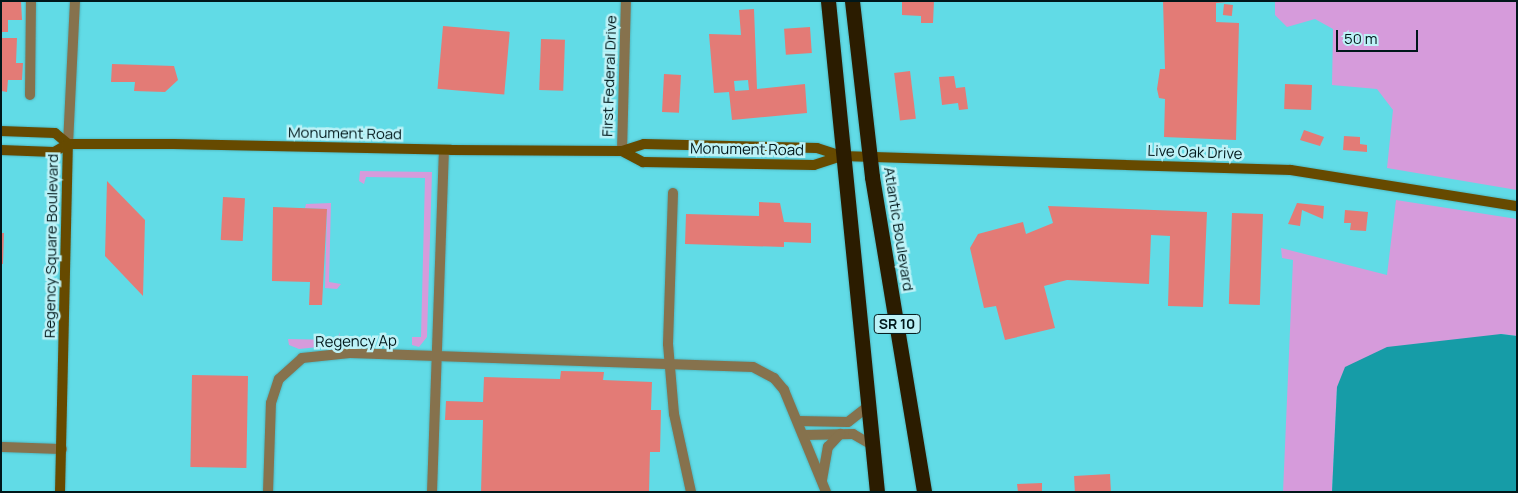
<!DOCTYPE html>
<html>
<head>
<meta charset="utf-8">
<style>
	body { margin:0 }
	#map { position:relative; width:1518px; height:493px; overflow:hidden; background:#61dbe6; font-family:Manrope,sans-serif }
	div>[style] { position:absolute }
	.green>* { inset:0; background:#d69bdb }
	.water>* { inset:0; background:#169ca7 }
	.building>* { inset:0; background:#e37b76; transform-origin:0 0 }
	.roads { filter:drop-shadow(0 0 1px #50b8c1) drop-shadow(0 0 1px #50b8c1) }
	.street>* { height:10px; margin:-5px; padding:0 5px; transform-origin:5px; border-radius:5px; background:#86724d }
	.secondary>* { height:10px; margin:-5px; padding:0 5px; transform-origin:5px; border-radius:5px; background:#664a00 }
	.highway>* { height:15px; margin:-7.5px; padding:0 7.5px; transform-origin:7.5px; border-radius:7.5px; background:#2b1c00 }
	span { translate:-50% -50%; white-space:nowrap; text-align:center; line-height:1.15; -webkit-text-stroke:5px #bdf2f7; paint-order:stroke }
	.shield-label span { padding:1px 4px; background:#bdf2f7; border:1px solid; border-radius:4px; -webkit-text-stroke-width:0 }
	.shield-label { font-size:14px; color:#00171a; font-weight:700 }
	.street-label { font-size:15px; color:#00171a }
	.frame { position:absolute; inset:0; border:2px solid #00171a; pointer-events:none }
	.scale { position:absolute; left:1336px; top:30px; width:82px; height:22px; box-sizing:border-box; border:2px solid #00171a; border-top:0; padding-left:6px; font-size:15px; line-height:18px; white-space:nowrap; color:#00171a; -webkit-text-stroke:4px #bdf2f7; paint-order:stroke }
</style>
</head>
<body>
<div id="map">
	<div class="green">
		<div style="clip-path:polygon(1275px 1px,1517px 1px,1517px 190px,1387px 168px,1393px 110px,1377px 89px,1332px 85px,1333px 29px,1315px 19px,1287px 27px,1275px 15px)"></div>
		<div style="clip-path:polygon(360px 171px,432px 172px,427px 337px,419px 347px,412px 345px,412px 337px,421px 337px,425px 178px,366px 177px,364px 184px,359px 181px)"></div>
		<div style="clip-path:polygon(1396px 200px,1517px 219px,1517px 336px,1501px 334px,1337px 387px,1332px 492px,1283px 492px,1293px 260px,1282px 258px,1281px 248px,1387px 275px)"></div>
		<div style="clip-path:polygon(331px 203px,329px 282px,341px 284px,337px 289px,325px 288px,327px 209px,305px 208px,306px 204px)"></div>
		<div style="clip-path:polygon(340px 332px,338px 345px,299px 349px,289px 345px,288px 339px,337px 340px)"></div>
	</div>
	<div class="water">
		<div style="clip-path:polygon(1501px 334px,1517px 336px,1517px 492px,1332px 492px,1337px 387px,1345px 367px,1387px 347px)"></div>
	</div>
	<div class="building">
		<div style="clip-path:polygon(1px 1px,21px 1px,22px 20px,8px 20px,8px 32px,1px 32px)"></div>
		<div style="clip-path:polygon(902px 1px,934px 1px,933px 23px,921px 23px,921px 16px,902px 15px)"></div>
		<div style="clip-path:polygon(1163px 1px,1238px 1px,1216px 3px,1216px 22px,1239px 23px,1236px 140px,1164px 137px,1165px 99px,1159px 98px,1157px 89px,1160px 69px,1165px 69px)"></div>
		<div style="left:1224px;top:4px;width:9px;height:11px;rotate:6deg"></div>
		<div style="clip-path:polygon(evenodd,754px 9px,757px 89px,805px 84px,807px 113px,732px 120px,729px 92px,714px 93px,709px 34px,741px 35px,739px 10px,754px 9px,748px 80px,749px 90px,735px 91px,734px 81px,748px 80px)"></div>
		<div style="left:443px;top:26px;width:67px;height:63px;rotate:5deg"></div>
		<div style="left:810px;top:27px;width:26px;height:26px;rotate:86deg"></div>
		<div style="clip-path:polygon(1px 38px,17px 38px,16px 63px,23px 63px,22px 80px,8px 80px,7px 92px,1px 91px)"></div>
		<div style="left:541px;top:39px;width:24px;height:51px;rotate:2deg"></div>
		<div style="clip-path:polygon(112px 64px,174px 66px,178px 80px,165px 92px,134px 91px,135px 82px,111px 82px)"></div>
		<div style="left:910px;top:71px;width:48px;height:16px;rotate:83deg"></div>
		<div style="left:664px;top:74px;width:17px;height:38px;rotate:3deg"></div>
		<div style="clip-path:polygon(954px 76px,956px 88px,965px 87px,968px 109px,959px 110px,958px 103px,942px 105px,939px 77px)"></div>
		<div style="left:1285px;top:84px;width:27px;height:25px;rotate:2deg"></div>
		<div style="clip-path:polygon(1304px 130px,1324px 137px,1320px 146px,1300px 140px)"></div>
		<div style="clip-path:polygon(1344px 136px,1360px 137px,1360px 144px,1367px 145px,1367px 152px,1343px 150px)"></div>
		<div style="clip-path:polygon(107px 181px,145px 220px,143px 296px,105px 256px)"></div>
		<div style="left:223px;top:197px;width:22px;height:43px;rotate:3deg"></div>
		<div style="clip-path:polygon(759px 202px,780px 203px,784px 222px,811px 223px,811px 243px,784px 242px,784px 247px,685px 244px,686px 214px,759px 216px)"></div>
		<div style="clip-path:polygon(1297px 203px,1324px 206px,1323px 219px,1302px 210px,1300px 226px,1288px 224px)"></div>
		<div style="clip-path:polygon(1048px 206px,1207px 212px,1203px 307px,1168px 306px,1170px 236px,1151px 235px,1149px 284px,1067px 280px,1044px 286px,1055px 328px,1005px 340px,996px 306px,984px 308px,970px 248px,978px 234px,1023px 222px,1026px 234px,1053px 223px)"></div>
		<div style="clip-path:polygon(273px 207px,327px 209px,322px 305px,309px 305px,310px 282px,272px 281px)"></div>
		<div style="clip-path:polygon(1345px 210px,1368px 212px,1366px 231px,1350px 230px,1351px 223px,1344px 223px)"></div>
		<div style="left:1232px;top:213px;width:31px;height:91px;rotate:2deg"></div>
		<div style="clip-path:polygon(1px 233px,4px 233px,3px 264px,1px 264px)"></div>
		<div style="clip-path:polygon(561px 371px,604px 372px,603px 380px,652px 382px,651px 410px,661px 410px,660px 452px,650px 452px,649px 492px,481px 492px,483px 420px,445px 420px,446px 401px,483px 402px,484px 377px,560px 379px)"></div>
		<div style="left:192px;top:375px;width:56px;height:92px;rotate:1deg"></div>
		<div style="left:1110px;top:474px;width:18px;height:36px;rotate:87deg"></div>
		<div style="clip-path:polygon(1042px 483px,1042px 492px,1018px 492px,1017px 484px)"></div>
	</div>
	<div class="roads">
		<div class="street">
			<div style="left:30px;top:95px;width:94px;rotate:-89.4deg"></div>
			<div style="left:68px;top:144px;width:143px;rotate:-87.2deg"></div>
			<div style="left:622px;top:151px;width:150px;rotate:-88.5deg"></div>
			<div style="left:673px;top:193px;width:151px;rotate:91.9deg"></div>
			<div style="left:668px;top:344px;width:70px;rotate:85.1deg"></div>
			<div style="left:674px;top:414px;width:80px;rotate:77.7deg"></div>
			<div style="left:798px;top:421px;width:50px;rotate:1.1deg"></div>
			<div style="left:848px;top:422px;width:24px;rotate:-38deg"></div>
			<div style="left:804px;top:435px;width:49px;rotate:-1.2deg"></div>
			<div style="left:853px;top:434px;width:22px;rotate:30deg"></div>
			<div style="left:1px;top:447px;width:61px;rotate:1.9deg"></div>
			<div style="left:822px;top:480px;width:34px;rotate:-80deg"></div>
			<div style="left:828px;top:447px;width:18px;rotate:-47deg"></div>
			<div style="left:268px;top:492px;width:89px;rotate:-88.1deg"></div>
			<div style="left:271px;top:403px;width:25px;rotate:-72deg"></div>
			<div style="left:279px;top:379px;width:31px;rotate:-42deg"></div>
			<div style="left:302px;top:358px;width:48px;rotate:-5.9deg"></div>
			<div style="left:350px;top:353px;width:403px;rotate:2deg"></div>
			<div style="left:753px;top:367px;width:24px;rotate:28deg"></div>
			<div style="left:774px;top:378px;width:16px;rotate:50deg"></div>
			<div style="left:784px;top:390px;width:110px;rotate:67.6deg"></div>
			<div style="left:432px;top:492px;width:342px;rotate:-88deg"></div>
		</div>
		<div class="secondary">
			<div style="left:1px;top:131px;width:54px;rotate:2.1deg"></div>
			<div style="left:55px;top:133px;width:17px;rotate:40deg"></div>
			<div style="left:1px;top:150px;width:53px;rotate:2.2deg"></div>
			<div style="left:54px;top:152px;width:16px;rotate:-30deg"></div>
			<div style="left:68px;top:144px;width:105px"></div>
			<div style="left:173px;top:144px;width:278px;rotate:1.2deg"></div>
			<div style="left:451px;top:150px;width:171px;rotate:0.3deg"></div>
			<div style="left:622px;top:151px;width:23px;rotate:-18deg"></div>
			<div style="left:644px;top:144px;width:173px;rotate:1.3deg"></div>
			<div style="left:817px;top:148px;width:26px;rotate:18deg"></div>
			<div style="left:842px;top:156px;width:449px;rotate:1.8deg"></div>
			<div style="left:1291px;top:170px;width:229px;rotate:9.1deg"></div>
			<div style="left:622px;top:151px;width:24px;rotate:28deg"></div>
			<div style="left:643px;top:162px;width:171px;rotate:1deg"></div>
			<div style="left:814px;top:165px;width:29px;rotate:-18deg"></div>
			<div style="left:60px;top:492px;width:348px;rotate:-88.7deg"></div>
		</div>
		<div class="highway">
			<div style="left:828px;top:1px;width:493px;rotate:84.3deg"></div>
			<div style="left:852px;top:1px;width:177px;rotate:83.5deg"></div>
			<div style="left:872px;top:177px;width:319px;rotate:80.6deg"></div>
		</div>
	</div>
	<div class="shield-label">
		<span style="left:897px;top:324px">SR 10</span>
	</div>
	<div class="street-label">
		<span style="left:609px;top:76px;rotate:-88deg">First Federal Drive</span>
		<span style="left:345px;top:133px;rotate:1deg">Monument Road</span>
		<span style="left:747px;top:149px;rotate:1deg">Monument Road</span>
		<span style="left:1195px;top:152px;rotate:2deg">Live Oak Drive</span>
		<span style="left:899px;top:229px;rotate:81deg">Atlantic Boulevard</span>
		<span style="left:51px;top:246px;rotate:-89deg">Regency Square Boulevard</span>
		<span style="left:356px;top:341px;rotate:-1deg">Regency Ap</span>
	</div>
	<div class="frame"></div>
	<div class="scale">50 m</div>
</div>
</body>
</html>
